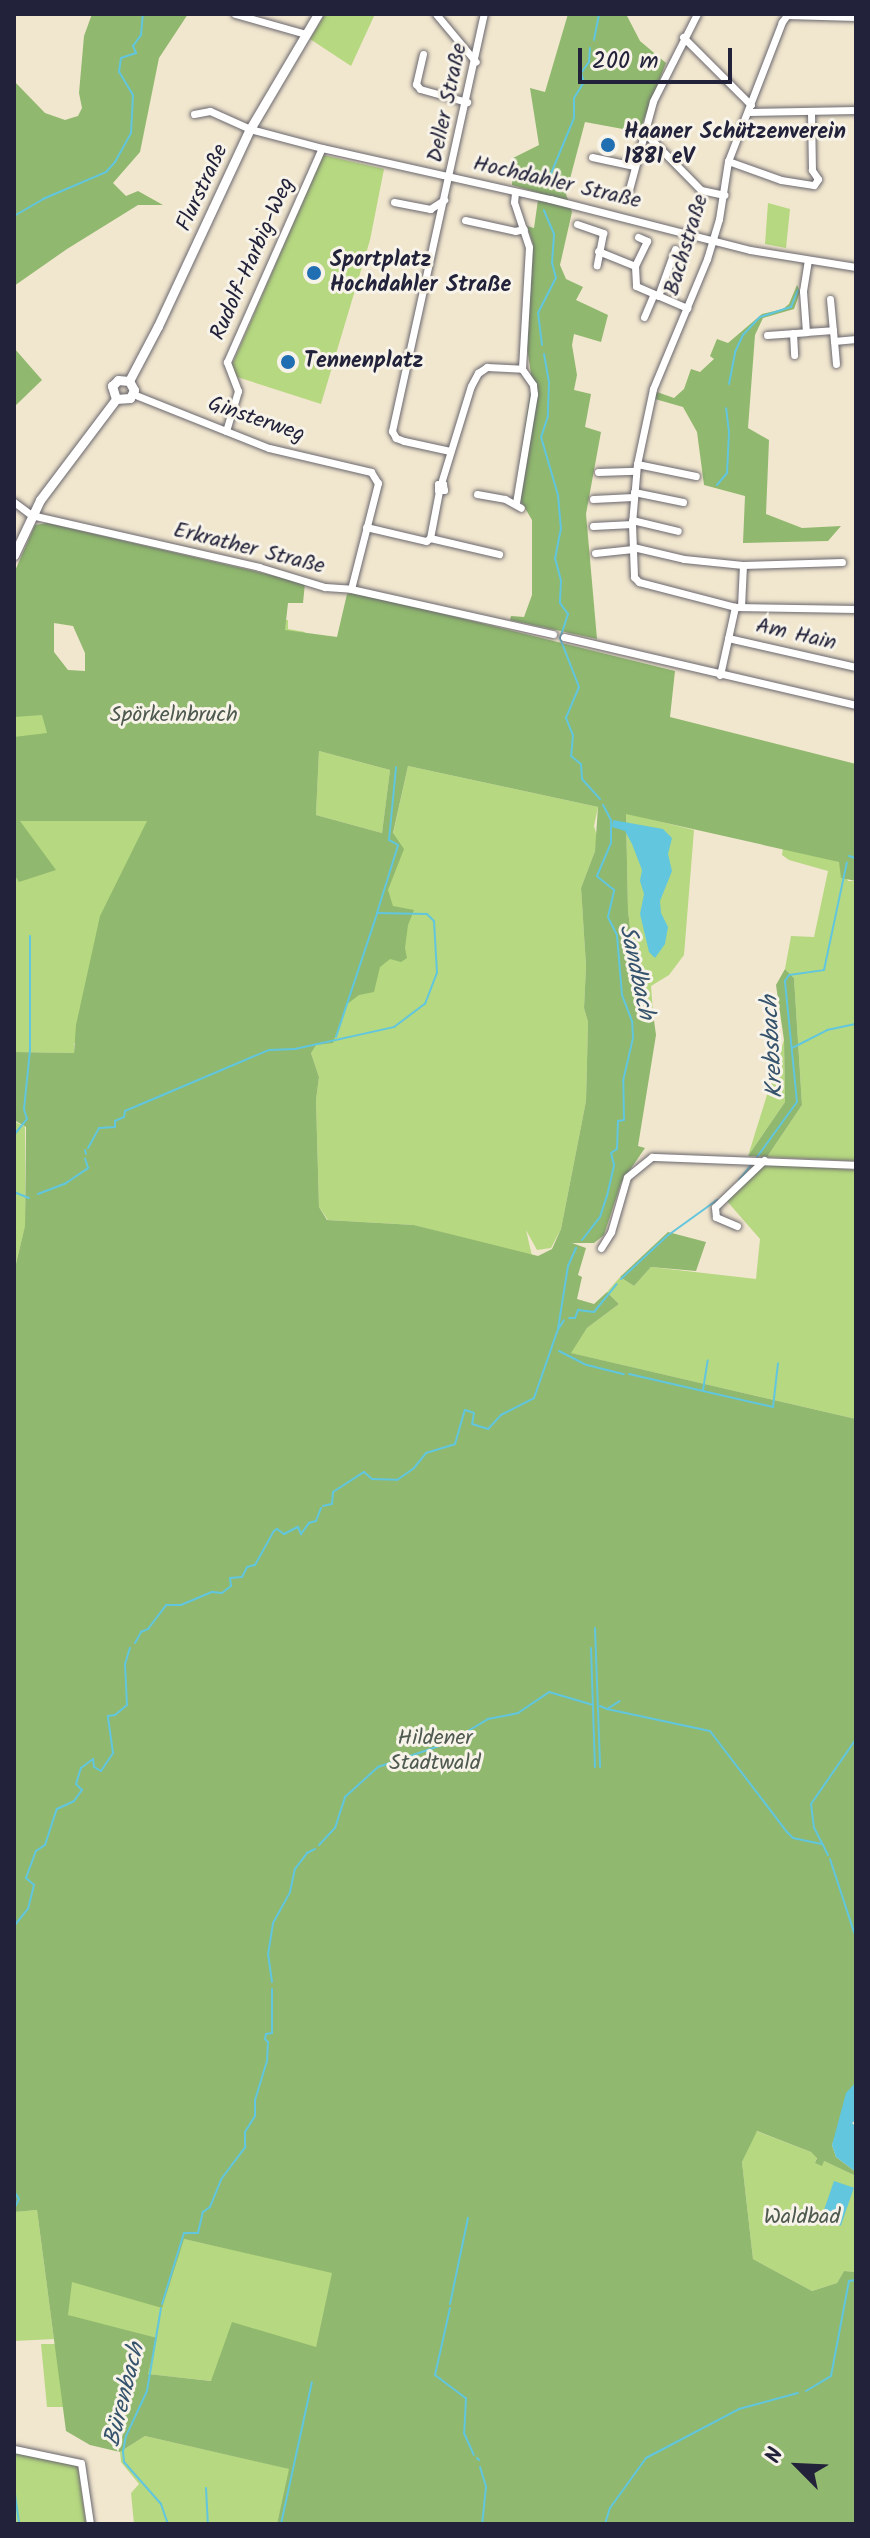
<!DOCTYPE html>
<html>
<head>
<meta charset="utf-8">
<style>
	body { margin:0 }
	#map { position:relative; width:870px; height:2538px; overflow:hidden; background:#f1e6ce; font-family:Kalam,sans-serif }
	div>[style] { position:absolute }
	.green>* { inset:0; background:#b6d880 }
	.forest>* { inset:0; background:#90b86e }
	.water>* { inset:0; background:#61c6de; transform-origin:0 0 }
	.stream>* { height:2px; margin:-1px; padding:0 1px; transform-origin:1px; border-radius:1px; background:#61c6de }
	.roads { filter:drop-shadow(0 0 2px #6a676e) drop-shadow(0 0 2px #6a676e) }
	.minor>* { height:7px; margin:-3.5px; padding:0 3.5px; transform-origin:3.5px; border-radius:3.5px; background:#fff }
	.major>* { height:9px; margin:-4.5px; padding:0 4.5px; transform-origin:4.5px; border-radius:4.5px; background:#fff }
	.dots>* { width:22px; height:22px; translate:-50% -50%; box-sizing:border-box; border:4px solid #f7f3e8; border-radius:50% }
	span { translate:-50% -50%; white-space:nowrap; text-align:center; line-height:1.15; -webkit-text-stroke:6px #f7f3e8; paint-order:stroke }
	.street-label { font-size:22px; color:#22223b }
	.poi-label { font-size:22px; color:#22223b; font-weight:700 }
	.left { translate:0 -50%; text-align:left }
	.park-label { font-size:22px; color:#4e5950 }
	.water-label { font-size:24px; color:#35536c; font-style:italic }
	.frame { position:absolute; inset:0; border:16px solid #22223b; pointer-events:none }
	.north { position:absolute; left:758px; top:2426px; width:80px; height:80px; -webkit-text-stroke:6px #f7f3e8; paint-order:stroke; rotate:294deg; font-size:22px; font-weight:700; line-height:32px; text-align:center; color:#22223b }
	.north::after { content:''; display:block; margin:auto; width:28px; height:36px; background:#22223b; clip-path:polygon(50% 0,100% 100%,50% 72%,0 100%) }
	.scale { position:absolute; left:578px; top:48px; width:154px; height:36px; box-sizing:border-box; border:4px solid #22223b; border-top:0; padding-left:10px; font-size:24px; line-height:28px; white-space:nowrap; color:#22223b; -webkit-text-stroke:6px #f7f3e8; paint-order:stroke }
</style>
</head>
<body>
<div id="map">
	<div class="green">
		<div style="clip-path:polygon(325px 14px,375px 14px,351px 66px,310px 39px)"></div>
		<div style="clip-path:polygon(323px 155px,384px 169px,370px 240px,321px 404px,237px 377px,231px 367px)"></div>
		<div style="clip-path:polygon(768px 203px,790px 209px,786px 248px,765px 244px)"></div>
		<div style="clip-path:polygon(212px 615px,288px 620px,288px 629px,305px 632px,294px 720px,283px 901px,388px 890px,393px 834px,408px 766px,598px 807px,594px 826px,597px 836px,595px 851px,581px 888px,586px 966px,584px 1008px,588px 1022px,586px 1101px,561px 1229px,551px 1248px,537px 1250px,526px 1230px,532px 1256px,414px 1225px,328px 1220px,319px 1207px,316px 1100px,319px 1077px,311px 1053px,74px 1043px,74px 1053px,14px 1052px,14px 617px,52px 710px)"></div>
		<div style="clip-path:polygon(319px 751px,390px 770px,382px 833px,316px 815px)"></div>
		<div style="clip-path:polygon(626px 813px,694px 830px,684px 955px,669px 975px,651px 986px,653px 1013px,634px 964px,628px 910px)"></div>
		<div style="clip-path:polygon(783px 847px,840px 862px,848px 881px,856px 881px,856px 1161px,767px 1157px,802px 1105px,794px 978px,785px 969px,791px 936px,814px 937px,828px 871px,789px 860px,782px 855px)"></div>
		<div style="clip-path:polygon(784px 1040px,785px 1102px,748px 1156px)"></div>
		<div style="clip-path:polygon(14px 1121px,25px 1127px,25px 1227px,14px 1271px)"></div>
		<div style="clip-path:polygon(761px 1164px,856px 1170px,856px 1419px,570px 1353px,587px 1328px,619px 1304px,607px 1292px,620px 1277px,634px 1286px,651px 1267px,756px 1279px,760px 1239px,726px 1200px)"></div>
		<div style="clip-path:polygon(756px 2131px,811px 2152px,817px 2157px,815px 2163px,824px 2161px,856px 2176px,856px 2272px,844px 2271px,837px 2283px,812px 2291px,753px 2259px,742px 2162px)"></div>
		<div style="clip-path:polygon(37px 2210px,54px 2339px,14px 2341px,15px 2212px)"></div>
		<div style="clip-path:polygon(184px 2239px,333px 2272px,316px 2348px,212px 2381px,147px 2374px,67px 2314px,71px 2282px)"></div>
		<div style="clip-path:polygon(41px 2344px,56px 2344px,64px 2407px,47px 2407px)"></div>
		<div style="clip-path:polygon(145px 2436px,290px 2469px,277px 2524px,134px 2524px,131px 2493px,139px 2484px,121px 2462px,120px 2452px)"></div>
		<div style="clip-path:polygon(14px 2452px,69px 2462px,78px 2468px,86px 2524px,14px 2524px)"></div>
	</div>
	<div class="forest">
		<div style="clip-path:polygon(92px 14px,188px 14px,159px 58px,140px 152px,113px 183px,126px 196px,138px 191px,163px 205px,138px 205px,67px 249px,14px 286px,14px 81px,45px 113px,65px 120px,78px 116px,82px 108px,79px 93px,84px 36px)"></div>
		<div style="clip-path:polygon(568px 14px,626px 14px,640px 41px,666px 63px,639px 132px,585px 122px,566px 194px,572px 212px,560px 265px,566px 279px,583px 287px,576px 300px,608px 315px,601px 342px,574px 334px,572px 345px,577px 375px,574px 390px,591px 394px,585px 427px,601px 432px,586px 514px,597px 639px,510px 620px,511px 616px,524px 617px,532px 595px,532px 520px,522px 503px,514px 499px,532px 381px,527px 347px,533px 244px,527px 226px,534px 228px,539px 193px,512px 185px,513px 158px,539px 145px,530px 88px,545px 92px)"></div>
		<div style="clip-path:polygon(797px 285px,800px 292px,794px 309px,763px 318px,755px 335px,748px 428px,769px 440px,766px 514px,802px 528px,841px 526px,828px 541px,743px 543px,745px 496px,704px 485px,697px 432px,683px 407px,655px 399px,657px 392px,674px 398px,684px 389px,691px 369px,700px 372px,714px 359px,710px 356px,717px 339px,728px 343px,762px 314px,783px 309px,789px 304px)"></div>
		<div style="clip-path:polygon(14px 348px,42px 380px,14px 407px)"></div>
		<div style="clip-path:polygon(evenodd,47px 523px,305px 583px,303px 603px,288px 603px,285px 630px,337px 637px,347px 594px,355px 592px,675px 671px,670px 717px,856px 764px,856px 881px,841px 878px,839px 862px,626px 814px,628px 910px,634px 964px,653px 1013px,656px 1035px,638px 1146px,645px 1148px,621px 1183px,604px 1235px,594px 1243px,572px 1243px,586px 1248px,578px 1275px,582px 1277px,577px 1299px,594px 1304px,607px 1292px,619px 1304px,587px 1328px,571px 1353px,856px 1419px,856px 2082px,832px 2145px,836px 2157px,856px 2172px,856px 2176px,824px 2161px,822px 2166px,815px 2163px,817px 2158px,811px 2152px,757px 2131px,742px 2162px,753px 2259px,812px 2291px,837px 2283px,844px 2271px,856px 2272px,856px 2524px,277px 2524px,289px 2469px,145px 2436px,120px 2452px,90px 2445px,66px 2431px,37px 2210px,15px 2212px,14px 2224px,14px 1272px,25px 1226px,26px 1127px,14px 1120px,14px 1052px,74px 1053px,76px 1025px,100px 916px,147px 821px,20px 821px,56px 870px,19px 882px,14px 874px,14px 737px,47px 733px,42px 715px,14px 717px,14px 573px,35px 525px,47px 523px,54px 623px,73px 626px,85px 653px,85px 671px,68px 670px,54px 652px,54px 623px,47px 523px,319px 751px,390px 770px,382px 833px,316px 815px,319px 751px,47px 523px,408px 766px,598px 807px,595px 851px,581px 888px,586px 966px,584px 1008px,588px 1022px,586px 1101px,561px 1229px,552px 1249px,538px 1256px,414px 1225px,327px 1220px,319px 1207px,316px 1100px,319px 1077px,311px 1053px,316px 1045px,333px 1043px,347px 1004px,359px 995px,374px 992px,380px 967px,390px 959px,401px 962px,407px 958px,405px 948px,408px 925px,414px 910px,393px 906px,388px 890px,404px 849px,393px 833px,408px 766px,47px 523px,184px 2239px,332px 2273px,316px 2347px,232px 2322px,211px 2381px,148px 2374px,157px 2338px,68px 2315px,72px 2282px,162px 2308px,184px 2239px)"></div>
		<div style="clip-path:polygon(785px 969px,794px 978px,802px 1105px,767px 1157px,748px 1156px,785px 1102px,784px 1040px,776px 985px)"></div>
		<div style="clip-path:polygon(668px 1232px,706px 1242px,696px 1271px,651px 1267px,634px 1286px,620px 1277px)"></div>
	</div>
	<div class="water">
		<div style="clip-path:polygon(613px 820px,663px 829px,672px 838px,668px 854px,672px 871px,660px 901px,661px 913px,668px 927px,665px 944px,655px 958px,649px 952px,640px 914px,644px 894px,640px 881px,642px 870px,632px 844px,625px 831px,612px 827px)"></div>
		<div style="clip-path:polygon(856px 2082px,856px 2120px,852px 2123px,856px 2127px,856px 2172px,836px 2157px,832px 2145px,846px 2093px)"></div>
		<div style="left:834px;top:2181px;width:21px;height:40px;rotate:19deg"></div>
	</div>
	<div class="stream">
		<div style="left:594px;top:40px;width:26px;rotate:-79deg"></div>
		<div style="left:550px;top:176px;width:63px;rotate:-67.5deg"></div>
		<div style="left:574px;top:118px;width:20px;rotate:-90deg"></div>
		<div style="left:574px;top:98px;width:19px;rotate:-58deg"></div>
		<div style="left:584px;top:82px;width:9px;rotate:-108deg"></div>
		<div style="left:581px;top:73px;width:14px;rotate:-54deg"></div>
		<div style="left:589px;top:62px;width:14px;rotate:-86deg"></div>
		<div style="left:14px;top:216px;width:34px;rotate:-30deg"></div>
		<div style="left:43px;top:199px;width:69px;rotate:-23.2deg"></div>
		<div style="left:106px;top:172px;width:13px;rotate:-48deg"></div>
		<div style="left:115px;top:162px;width:33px;rotate:-61deg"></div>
		<div style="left:131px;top:133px;width:38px;rotate:-87deg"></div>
		<div style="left:133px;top:95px;width:27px;rotate:-121deg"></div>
		<div style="left:119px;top:72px;width:14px;rotate:-82deg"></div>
		<div style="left:121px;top:58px;width:16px;rotate:-18deg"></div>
		<div style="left:136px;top:53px;width:8px;rotate:-113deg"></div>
		<div style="left:133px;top:46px;width:14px;rotate:-54deg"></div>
		<div style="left:141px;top:35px;width:21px;rotate:-85deg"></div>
		<div style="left:542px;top:345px;width:32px;rotate:-97deg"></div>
		<div style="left:538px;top:313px;width:39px;rotate:-63deg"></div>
		<div style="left:556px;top:278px;width:16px;rotate:-105deg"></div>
		<div style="left:552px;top:263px;width:29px;rotate:-86deg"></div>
		<div style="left:554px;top:234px;width:26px;rotate:-113deg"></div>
		<div style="left:544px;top:354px;width:27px;rotate:80deg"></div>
		<div style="left:549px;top:381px;width:35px;rotate:92deg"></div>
		<div style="left:548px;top:416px;width:22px;rotate:108deg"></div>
		<div style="left:541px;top:437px;width:60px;rotate:73.7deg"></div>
		<div style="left:558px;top:495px;width:33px;rotate:85deg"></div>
		<div style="left:561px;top:528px;width:31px;rotate:101deg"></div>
		<div style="left:555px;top:558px;width:24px;rotate:75deg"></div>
		<div style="left:561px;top:581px;width:22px;rotate:93deg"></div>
		<div style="left:560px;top:603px;width:14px;rotate:54deg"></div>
		<div style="left:568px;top:614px;width:25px;rotate:108deg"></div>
		<div style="left:560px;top:638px;width:53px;rotate:68.8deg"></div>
		<div style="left:579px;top:687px;width:34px;rotate:113deg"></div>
		<div style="left:566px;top:718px;width:18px;rotate:68deg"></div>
		<div style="left:573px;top:735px;width:21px;rotate:95deg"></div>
		<div style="left:571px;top:756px;width:13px;rotate:39deg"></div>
		<div style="left:581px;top:764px;width:15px;rotate:86deg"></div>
		<div style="left:582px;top:779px;width:27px;rotate:48deg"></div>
		<div style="left:729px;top:384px;width:33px;rotate:-79deg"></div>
		<div style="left:735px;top:352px;width:19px;rotate:-65deg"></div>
		<div style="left:743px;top:335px;width:25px;rotate:-47deg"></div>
		<div style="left:760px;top:317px;width:33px;rotate:-18deg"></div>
		<div style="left:791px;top:307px;width:18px;rotate:-68deg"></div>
		<div style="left:717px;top:485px;width:16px;rotate:-50deg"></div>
		<div style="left:727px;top:473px;width:41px;rotate:-87.2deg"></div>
		<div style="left:729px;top:432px;width:24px;rotate:-97deg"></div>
		<div style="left:849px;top:856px;width:7px;rotate:16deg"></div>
		<div style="left:336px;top:1037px;width:130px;rotate:-71.6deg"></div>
		<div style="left:792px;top:1048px;width:39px;rotate:-27deg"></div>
		<div style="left:827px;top:1030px;width:29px;rotate:-12deg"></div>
		<div style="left:14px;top:1135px;width:21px;rotate:-51deg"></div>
		<div style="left:27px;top:1119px;width:10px;rotate:-107deg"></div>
		<div style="left:24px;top:1109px;width:59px;rotate:-84.2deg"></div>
		<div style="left:30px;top:1050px;width:114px;rotate:-90deg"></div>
		<div style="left:88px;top:1148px;width:23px;rotate:-61deg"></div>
		<div style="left:99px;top:1128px;width:16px;rotate:-4deg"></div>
		<div style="left:115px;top:1127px;width:6px;rotate:-90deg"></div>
		<div style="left:115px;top:1121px;width:10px;rotate:-24deg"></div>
		<div style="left:124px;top:1117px;width:6px;rotate:-81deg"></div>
		<div style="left:125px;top:1111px;width:156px;rotate:-23deg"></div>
		<div style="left:269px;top:1050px;width:26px;rotate:-2deg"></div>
		<div style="left:295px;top:1049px;width:101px;rotate:-12.5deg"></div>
		<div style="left:394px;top:1027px;width:39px;rotate:-37deg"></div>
		<div style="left:425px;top:1004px;width:33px;rotate:-69deg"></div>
		<div style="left:437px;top:973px;width:52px;rotate:-93.3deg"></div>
		<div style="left:434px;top:921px;width:10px;rotate:-135deg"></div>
		<div style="left:427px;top:914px;width:50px;rotate:-178.9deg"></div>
		<div style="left:377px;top:913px;width:71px;rotate:-72.8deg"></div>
		<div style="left:398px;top:845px;width:10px;rotate:-151deg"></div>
		<div style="left:389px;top:840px;width:73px;rotate:-84.5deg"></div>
		<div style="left:85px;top:1150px;width:4px;rotate:76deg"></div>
		<div style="left:757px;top:1157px;width:68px;rotate:-54deg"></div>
		<div style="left:797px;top:1102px;width:122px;rotate:-95.7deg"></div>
		<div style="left:785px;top:981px;width:7px;rotate:-56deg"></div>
		<div style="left:789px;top:975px;width:35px;rotate:-8deg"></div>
		<div style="left:824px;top:970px;width:110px;rotate:-78deg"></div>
		<div style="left:739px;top:1180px;width:22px;rotate:-51deg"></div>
		<div style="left:14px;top:1192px;width:16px;rotate:22deg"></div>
		<div style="left:38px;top:1194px;width:30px;rotate:-21deg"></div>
		<div style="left:66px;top:1183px;width:27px;rotate:-34deg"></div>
		<div style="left:88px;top:1168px;width:10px;rotate:-107deg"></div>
		<div style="left:582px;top:1240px;width:29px;rotate:-52deg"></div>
		<div style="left:600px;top:1217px;width:22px;rotate:-72deg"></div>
		<div style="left:607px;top:1196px;width:32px;rotate:-77deg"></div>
		<div style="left:614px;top:1165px;width:12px;rotate:-104deg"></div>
		<div style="left:611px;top:1153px;width:7px;rotate:-34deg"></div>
		<div style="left:617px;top:1149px;width:28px;rotate:-88deg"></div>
		<div style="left:618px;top:1121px;width:6px;rotate:-9deg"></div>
		<div style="left:624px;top:1120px;width:39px;rotate:-91deg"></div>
		<div style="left:623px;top:1081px;width:44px;rotate:-76.9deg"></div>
		<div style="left:633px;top:1038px;width:17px;rotate:-93deg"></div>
		<div style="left:632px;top:1021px;width:28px;rotate:-111deg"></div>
		<div style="left:622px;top:995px;width:60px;rotate:-94.8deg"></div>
		<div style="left:617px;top:935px;width:20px;rotate:-117deg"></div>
		<div style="left:608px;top:917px;width:28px;rotate:-77deg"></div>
		<div style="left:614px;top:890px;width:22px;rotate:-141deg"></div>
		<div style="left:597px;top:876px;width:36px;rotate:-67deg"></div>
		<div style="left:611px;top:843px;width:23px;rotate:-90deg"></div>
		<div style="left:611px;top:820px;width:17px;rotate:-118deg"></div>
		<div style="left:621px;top:1279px;width:63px;rotate:-43.1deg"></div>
		<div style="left:667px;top:1236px;width:62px;rotate:-35.8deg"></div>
		<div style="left:569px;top:1318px;width:6px"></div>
		<div style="left:575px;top:1318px;width:9px;rotate:-69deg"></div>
		<div style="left:578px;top:1310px;width:16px;rotate:7deg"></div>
		<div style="left:594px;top:1312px;width:36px;rotate:-51deg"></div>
		<div style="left:559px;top:1328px;width:9px;rotate:-58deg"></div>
		<div style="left:559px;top:1351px;width:31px;rotate:27deg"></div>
		<div style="left:587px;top:1365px;width:38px;rotate:14deg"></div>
		<div style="left:629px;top:1374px;width:148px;rotate:12.9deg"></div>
		<div style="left:773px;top:1407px;width:44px;rotate:-83.5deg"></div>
		<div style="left:703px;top:1390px;width:30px;rotate:-81deg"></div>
		<div style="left:323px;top:1506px;width:9px;rotate:-13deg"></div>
		<div style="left:332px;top:1504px;width:12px;rotate:-85deg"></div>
		<div style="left:333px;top:1492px;width:37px;rotate:-33deg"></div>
		<div style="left:364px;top:1472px;width:11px;rotate:41deg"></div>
		<div style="left:372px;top:1479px;width:25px;rotate:2deg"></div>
		<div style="left:397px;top:1480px;width:21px;rotate:-35deg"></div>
		<div style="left:414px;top:1468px;width:19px;rotate:-51deg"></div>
		<div style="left:426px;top:1453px;width:30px;rotate:-17deg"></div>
		<div style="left:455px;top:1444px;width:35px;rotate:-74deg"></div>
		<div style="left:465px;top:1410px;width:9px;rotate:18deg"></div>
		<div style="left:474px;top:1413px;width:11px;rotate:100deg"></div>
		<div style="left:472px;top:1424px;width:17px;rotate:17deg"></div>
		<div style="left:488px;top:1429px;width:19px;rotate:-47deg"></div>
		<div style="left:501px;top:1415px;width:37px;rotate:-27deg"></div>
		<div style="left:534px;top:1398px;width:73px;rotate:-70.8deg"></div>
		<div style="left:558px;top:1329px;width:64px;rotate:-81deg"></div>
		<div style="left:568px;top:1266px;width:20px;rotate:-66deg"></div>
		<div style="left:595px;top:1628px;width:139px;rotate:87.9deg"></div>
		<div style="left:135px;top:1643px;width:13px;rotate:-61deg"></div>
		<div style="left:141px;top:1632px;width:8px;rotate:-23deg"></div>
		<div style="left:148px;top:1629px;width:30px;rotate:-53deg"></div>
		<div style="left:166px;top:1605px;width:15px"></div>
		<div style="left:181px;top:1605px;width:34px;rotate:-23deg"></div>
		<div style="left:212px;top:1592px;width:10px;rotate:6deg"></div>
		<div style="left:222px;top:1593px;width:11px;rotate:-38deg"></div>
		<div style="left:231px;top:1586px;width:8px;rotate:-97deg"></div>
		<div style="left:230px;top:1578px;width:12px;rotate:-5deg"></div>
		<div style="left:242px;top:1577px;width:11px;rotate:-63deg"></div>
		<div style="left:247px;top:1567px;width:8px;rotate:-14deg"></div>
		<div style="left:255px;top:1565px;width:39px;rotate:-61deg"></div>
		<div style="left:274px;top:1531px;width:4px;rotate:-34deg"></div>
		<div style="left:277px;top:1529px;width:9px;rotate:36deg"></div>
		<div style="left:284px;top:1534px;width:16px;rotate:-27deg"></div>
		<div style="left:298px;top:1527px;width:8px;rotate:67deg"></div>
		<div style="left:301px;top:1534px;width:14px;rotate:-54deg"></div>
		<div style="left:309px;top:1523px;width:7px;rotate:-16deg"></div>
		<div style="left:316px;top:1521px;width:14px;rotate:-69deg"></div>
		<div style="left:591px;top:1648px;width:119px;rotate:88.1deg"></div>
		<div style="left:600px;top:1706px;width:8px;rotate:23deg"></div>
		<div style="left:607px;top:1709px;width:15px;rotate:-32deg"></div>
		<div style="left:607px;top:1709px;width:105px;rotate:12.1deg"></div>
		<div style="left:710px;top:1731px;width:127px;rotate:52.7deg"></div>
		<div style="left:787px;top:1832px;width:8px;rotate:45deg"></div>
		<div style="left:793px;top:1838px;width:29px;rotate:12deg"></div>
		<div style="left:319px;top:1845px;width:23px;rotate:-47deg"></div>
		<div style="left:335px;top:1828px;width:33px;rotate:-72deg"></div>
		<div style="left:345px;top:1797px;width:45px;rotate:-42.3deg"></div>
		<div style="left:378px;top:1767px;width:74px;rotate:-18.9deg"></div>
		<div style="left:448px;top:1743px;width:47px;rotate:-31deg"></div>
		<div style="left:488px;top:1719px;width:31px;rotate:-11deg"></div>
		<div style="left:518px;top:1713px;width:37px;rotate:-34deg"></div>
		<div style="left:549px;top:1692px;width:46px;rotate:16.5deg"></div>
		<div style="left:828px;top:1855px;width:30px;rotate:-117deg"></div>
		<div style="left:814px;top:1828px;width:24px;rotate:-97deg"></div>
		<div style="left:811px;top:1804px;width:79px;rotate:-55.3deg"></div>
		<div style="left:830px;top:1859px;width:83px;rotate:71.8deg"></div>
		<div style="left:14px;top:1926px;width:22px;rotate:-51deg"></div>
		<div style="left:28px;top:1909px;width:25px;rotate:-76deg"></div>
		<div style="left:34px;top:1885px;width:11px;rotate:-139deg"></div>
		<div style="left:26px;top:1878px;width:29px;rotate:-70deg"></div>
		<div style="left:36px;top:1851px;width:11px;rotate:-34deg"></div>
		<div style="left:45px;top:1845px;width:38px;rotate:-72deg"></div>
		<div style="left:57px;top:1809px;width:19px;rotate:-25deg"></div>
		<div style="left:74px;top:1801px;width:14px;rotate:-54deg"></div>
		<div style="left:82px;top:1790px;width:8px;rotate:-135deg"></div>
		<div style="left:76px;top:1784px;width:17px;rotate:-73deg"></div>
		<div style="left:81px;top:1768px;width:15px;rotate:-37deg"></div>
		<div style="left:93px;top:1759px;width:8px;rotate:83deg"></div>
		<div style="left:94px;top:1767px;width:8px;rotate:30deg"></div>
		<div style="left:101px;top:1771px;width:22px;rotate:-56deg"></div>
		<div style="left:113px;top:1753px;width:37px;rotate:-98deg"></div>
		<div style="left:108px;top:1716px;width:7px;rotate:-8deg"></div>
		<div style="left:115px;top:1715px;width:16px;rotate:-40deg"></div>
		<div style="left:127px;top:1705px;width:41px;rotate:-92.8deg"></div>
		<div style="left:125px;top:1664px;width:17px;rotate:-73deg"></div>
		<div style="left:272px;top:1982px;width:27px;rotate:-98deg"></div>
		<div style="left:268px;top:1955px;width:32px;rotate:-81deg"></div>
		<div style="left:273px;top:1923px;width:35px;rotate:-61deg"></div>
		<div style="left:290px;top:1892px;width:24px;rotate:-78deg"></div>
		<div style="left:295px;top:1869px;width:20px;rotate:-53deg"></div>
		<div style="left:307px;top:1853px;width:9px;rotate:-27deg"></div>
		<div style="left:14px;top:2191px;width:9px;rotate:58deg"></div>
		<div style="left:19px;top:2199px;width:11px;rotate:117deg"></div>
		<div style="left:162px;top:2304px;width:74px;rotate:-72.8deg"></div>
		<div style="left:184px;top:2233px;width:14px"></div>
		<div style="left:198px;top:2233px;width:22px;rotate:-77deg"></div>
		<div style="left:203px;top:2212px;width:9px;rotate:-36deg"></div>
		<div style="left:210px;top:2207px;width:31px;rotate:-68deg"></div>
		<div style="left:222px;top:2178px;width:39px;rotate:-53deg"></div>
		<div style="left:245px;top:2147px;width:15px;rotate:-90deg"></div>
		<div style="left:245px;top:2132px;width:19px;rotate:-58deg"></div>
		<div style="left:255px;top:2116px;width:16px;rotate:-90deg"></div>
		<div style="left:255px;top:2100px;width:41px;rotate:-72.9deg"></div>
		<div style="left:267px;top:2061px;width:19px;rotate:-87deg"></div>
		<div style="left:268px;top:2042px;width:4px;rotate:-135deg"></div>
		<div style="left:265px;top:2039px;width:5px;rotate:-79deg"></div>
		<div style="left:266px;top:2034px;width:6px;rotate:-9deg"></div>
		<div style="left:272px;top:2033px;width:44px;rotate:-90deg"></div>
		<div style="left:450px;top:2304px;width:88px;rotate:-78.2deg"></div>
		<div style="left:161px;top:2308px;width:84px;rotate:99.6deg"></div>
		<div style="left:147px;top:2391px;width:50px;rotate:115deg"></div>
		<div style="left:126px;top:2436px;width:16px;rotate:101deg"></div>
		<div style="left:123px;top:2452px;width:10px;rotate:84deg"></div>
		<div style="left:124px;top:2462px;width:56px;rotate:48.6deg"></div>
		<div style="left:161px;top:2504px;width:21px;rotate:71deg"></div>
		<div style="left:450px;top:2308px;width:69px;rotate:102.6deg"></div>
		<div style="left:435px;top:2375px;width:39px;rotate:37deg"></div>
		<div style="left:466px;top:2398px;width:35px;rotate:93deg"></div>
		<div style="left:464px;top:2433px;width:24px;rotate:66deg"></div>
		<div style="left:806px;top:2391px;width:29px;rotate:-31deg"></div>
		<div style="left:831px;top:2376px;width:97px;rotate:-79.3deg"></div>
		<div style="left:849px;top:2281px;width:7px;rotate:-8deg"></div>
		<div style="left:477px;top:2458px;width:3px;rotate:45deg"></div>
		<div style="left:480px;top:2467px;width:21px;rotate:73deg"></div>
		<div style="left:486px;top:2487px;width:37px;rotate:96deg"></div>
		<div style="left:14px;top:2487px;width:37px;rotate:82deg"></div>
		<div style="left:206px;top:2488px;width:36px;rotate:87deg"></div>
		<div style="left:281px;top:2524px;width:145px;rotate:-77.7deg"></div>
		<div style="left:605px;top:2524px;width:17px;rotate:-73deg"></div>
		<div style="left:610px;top:2508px;width:62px;rotate:-54.2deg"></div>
		<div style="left:646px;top:2458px;width:105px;rotate:-27.8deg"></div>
		<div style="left:739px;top:2409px;width:61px;rotate:-15.2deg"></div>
	</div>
	<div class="roads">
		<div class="minor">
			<div style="left:235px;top:14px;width:74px;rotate:15.7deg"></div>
			<div style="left:436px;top:14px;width:62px;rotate:50.2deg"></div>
			<div style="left:856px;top:17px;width:69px;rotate:-178.3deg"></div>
			<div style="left:787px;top:15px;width:9px;rotate:126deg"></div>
			<div style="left:782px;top:22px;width:149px;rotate:111.2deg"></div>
			<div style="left:728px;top:161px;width:59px;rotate:98.8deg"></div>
			<div style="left:719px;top:219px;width:42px;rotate:106.7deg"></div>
			<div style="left:707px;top:259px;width:141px;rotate:112.6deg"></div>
			<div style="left:653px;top:389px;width:77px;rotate:102deg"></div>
			<div style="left:637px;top:464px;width:60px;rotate:94.8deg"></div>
			<div style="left:632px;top:524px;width:53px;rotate:87.8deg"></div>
			<div style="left:634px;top:577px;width:7px;rotate:45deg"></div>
			<div style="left:639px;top:582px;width:99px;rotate:14.6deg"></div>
			<div style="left:735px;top:607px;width:121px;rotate:0.9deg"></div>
			<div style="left:683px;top:37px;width:96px;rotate:45deg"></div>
			<div style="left:423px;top:54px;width:31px;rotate:103deg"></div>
			<div style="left:416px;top:84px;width:6px;rotate:51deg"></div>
			<div style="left:420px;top:89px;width:49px;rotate:15.5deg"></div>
			<div style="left:748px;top:112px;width:108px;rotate:-1.1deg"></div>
			<div style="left:194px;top:114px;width:16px;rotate:-11deg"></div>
			<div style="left:210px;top:111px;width:44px;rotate:24.2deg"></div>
			<div style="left:250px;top:129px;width:74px;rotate:14.8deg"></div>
			<div style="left:322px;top:148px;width:234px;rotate:12.6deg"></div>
			<div style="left:550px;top:199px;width:206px;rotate:14.3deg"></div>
			<div style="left:750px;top:250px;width:107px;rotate:9.1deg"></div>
			<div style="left:643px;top:131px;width:83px;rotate:45.5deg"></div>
			<div style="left:701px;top:190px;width:24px;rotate:12deg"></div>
			<div style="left:592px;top:157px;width:43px;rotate:12.1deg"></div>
			<div style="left:728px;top:161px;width:56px;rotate:19.7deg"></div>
			<div style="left:781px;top:180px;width:33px;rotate:9deg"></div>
			<div style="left:814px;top:185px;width:7px;rotate:-56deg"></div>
			<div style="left:818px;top:179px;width:11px;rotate:-124deg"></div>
			<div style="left:812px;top:170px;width:59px;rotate:-91deg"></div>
			<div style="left:515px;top:193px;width:9px;rotate:96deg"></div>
			<div style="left:514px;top:202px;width:47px;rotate:71.6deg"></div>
			<div style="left:529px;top:247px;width:122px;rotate:93.3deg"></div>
			<div style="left:522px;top:369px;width:19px;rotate:55deg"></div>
			<div style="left:533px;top:385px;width:9px;rotate:84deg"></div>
			<div style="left:534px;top:394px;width:110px;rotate:99.4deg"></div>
			<div style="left:627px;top:197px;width:99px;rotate:-74.8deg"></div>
			<div style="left:653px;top:101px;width:97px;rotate:-63.2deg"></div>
			<div style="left:394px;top:202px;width:37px;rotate:11deg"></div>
			<div style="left:430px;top:209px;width:17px;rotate:-33deg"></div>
			<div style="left:465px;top:220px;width:51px;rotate:12.4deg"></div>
			<div style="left:515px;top:231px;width:9px;rotate:-13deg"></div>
			<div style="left:577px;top:224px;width:28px;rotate:19deg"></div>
			<div style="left:603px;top:233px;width:33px;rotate:101deg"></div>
			<div style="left:638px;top:237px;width:10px;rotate:24deg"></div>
			<div style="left:647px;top:241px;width:28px;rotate:116deg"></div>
			<div style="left:635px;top:266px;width:20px;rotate:87deg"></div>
			<div style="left:636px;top:286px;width:56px;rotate:23.3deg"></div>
			<div style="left:598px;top:251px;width:40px;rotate:22deg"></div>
			<div style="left:658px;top:296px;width:50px;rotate:-70.1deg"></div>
			<div style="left:830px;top:299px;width:42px;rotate:84.6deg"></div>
			<div style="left:834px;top:341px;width:22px;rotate:-5deg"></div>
			<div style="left:644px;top:317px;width:25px;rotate:-67deg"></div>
			<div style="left:806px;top:332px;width:27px;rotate:-4deg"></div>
			<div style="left:793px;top:333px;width:22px;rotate:87deg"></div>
			<div style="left:767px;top:335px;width:39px;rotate:-4deg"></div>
			<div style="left:806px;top:332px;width:41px;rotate:-94.2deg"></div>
			<div style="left:803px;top:291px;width:30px;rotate:-81deg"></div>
			<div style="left:834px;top:341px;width:23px;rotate:85deg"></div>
			<div style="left:133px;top:394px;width:146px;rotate:21.7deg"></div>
			<div style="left:269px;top:448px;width:105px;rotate:13.2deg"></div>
			<div style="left:371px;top:472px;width:13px;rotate:58deg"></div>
			<div style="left:378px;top:483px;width:109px;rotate:104.3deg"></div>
			<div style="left:226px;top:431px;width:42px;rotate:-73.3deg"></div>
			<div style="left:238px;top:391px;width:31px;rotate:-111deg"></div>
			<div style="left:227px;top:362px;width:234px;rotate:-66.1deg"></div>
			<div style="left:450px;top:451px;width:47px;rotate:-167.7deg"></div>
			<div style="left:404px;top:441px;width:9px;rotate:-159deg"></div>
			<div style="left:396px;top:438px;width:8px;rotate:-120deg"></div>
			<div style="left:392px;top:431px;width:427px;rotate:-77.6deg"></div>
			<div style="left:637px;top:464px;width:60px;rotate:11.5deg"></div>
			<div style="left:598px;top:472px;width:38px;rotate:-2deg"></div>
			<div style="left:442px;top:480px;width:98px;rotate:-72.9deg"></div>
			<div style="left:471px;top:386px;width:15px;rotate:-62deg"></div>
			<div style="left:478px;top:373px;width:11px;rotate:-34deg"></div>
			<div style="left:487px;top:367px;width:35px;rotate:3deg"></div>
			<div style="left:438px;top:484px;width:5px"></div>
			<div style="left:443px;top:484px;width:6px;rotate:81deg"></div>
			<div style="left:444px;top:490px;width:6px;rotate:180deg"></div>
			<div style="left:438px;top:490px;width:6px;rotate:-90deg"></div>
			<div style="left:439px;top:491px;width:48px;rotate:100.8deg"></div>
			<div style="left:430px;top:538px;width:71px;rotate:13.1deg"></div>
			<div style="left:634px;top:492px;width:50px;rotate:11.5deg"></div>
			<div style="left:477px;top:494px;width:28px;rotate:10deg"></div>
			<div style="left:505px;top:499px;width:18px;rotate:29deg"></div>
			<div style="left:593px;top:499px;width:40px;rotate:-2.9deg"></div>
			<div style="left:14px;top:502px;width:21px;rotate:37deg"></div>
			<div style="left:31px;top:515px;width:234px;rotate:12.8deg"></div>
			<div style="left:259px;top:567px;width:69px;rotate:16.9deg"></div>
			<div style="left:325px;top:587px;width:26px;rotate:4deg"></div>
			<div style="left:351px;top:589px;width:207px;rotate:12.6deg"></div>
			<div style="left:632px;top:520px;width:47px;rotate:13.4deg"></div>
			<div style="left:593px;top:526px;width:39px;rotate:-3deg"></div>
			<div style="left:366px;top:527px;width:62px;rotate:13.1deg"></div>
			<div style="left:426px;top:541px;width:5px;rotate:-37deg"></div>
			<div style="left:633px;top:547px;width:52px;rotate:13.2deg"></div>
			<div style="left:684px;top:559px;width:59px;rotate:5.8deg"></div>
			<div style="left:743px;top:565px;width:99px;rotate:-1.7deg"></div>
			<div style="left:595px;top:553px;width:38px;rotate:-6deg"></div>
			<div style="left:741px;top:607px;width:42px;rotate:-87.3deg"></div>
			<div style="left:564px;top:637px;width:300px;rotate:13.1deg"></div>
			<div style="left:728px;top:638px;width:131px;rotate:12.8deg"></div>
			<div style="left:720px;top:675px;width:70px;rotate:-77.6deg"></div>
			<div style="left:737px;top:1226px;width:23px;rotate:-157deg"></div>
			<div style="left:716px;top:1217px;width:10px;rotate:-96deg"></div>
			<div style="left:715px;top:1207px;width:68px;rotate:-43.8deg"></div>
			<div style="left:601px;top:1248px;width:19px;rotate:-58deg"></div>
			<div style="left:611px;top:1232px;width:57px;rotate:-73.8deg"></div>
			<div style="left:627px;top:1177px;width:32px;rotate:-39deg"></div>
			<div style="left:652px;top:1157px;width:204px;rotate:2.2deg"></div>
			<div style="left:14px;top:2449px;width:68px;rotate:11.8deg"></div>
			<div style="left:81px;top:2463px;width:62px;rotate:81.6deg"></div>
		</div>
		<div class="major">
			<div style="left:129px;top:381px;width:62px;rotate:-62.2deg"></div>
			<div style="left:158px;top:326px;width:217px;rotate:-65deg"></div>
			<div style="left:250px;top:129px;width:134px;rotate:-59.4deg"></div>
			<div style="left:116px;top:399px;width:14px;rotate:-4deg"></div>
			<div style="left:130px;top:398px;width:9px;rotate:-63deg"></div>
			<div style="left:134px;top:390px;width:10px;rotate:-119deg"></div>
			<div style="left:116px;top:399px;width:14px;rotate:-107deg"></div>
			<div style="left:112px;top:386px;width:8px;rotate:-45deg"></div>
			<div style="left:118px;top:380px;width:11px;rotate:5deg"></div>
			<div style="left:14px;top:555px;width:61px;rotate:-64.7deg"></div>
			<div style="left:40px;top:500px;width:126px;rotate:-53deg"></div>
		</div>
	</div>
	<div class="dots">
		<div style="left:608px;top:145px;background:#1f6fb2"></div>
		<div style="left:314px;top:273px;background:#1f6fb2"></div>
		<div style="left:288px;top:362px;background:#1f6fb2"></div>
	</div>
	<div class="street-label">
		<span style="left:448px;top:103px;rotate:-78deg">Deller Straße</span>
		<span style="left:557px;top:183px;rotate:13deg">Hochdahler Straße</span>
		<span style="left:203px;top:188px;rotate:-65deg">Flurstraße</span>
		<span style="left:687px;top:245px;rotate:-73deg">Bachstraße</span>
		<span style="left:253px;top:259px;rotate:-66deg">Rudolf-Harbig-Weg</span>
		<span style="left:256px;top:420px;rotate:19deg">Ginsterweg</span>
		<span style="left:249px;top:549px;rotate:14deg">Erkrather Straße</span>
		<span style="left:796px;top:635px;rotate:13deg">Am Hain</span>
	</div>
	<div class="poi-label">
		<span class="left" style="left:624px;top:145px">Haaner Schützenverein<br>1881 eV</span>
		<span class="left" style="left:330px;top:273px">Sportplatz<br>Hochdahler Straße</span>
		<span class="left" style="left:304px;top:362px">Tennenplatz</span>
	</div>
	<div class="park-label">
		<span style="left:174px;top:716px">Spörkelnbruch</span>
		<span style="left:435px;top:1751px">Hildener<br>Stadtwald</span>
		<span style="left:802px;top:2218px">Waldbad</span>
	</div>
	<div class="water-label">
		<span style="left:636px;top:972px;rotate:78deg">Sandbach</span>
		<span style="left:773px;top:1047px;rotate:-93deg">Krebsbach</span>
		<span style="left:125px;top:2395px;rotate:-76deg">Bürenbach</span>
	</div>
	<div class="frame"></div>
	<div class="north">N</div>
	<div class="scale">200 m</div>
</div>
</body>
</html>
